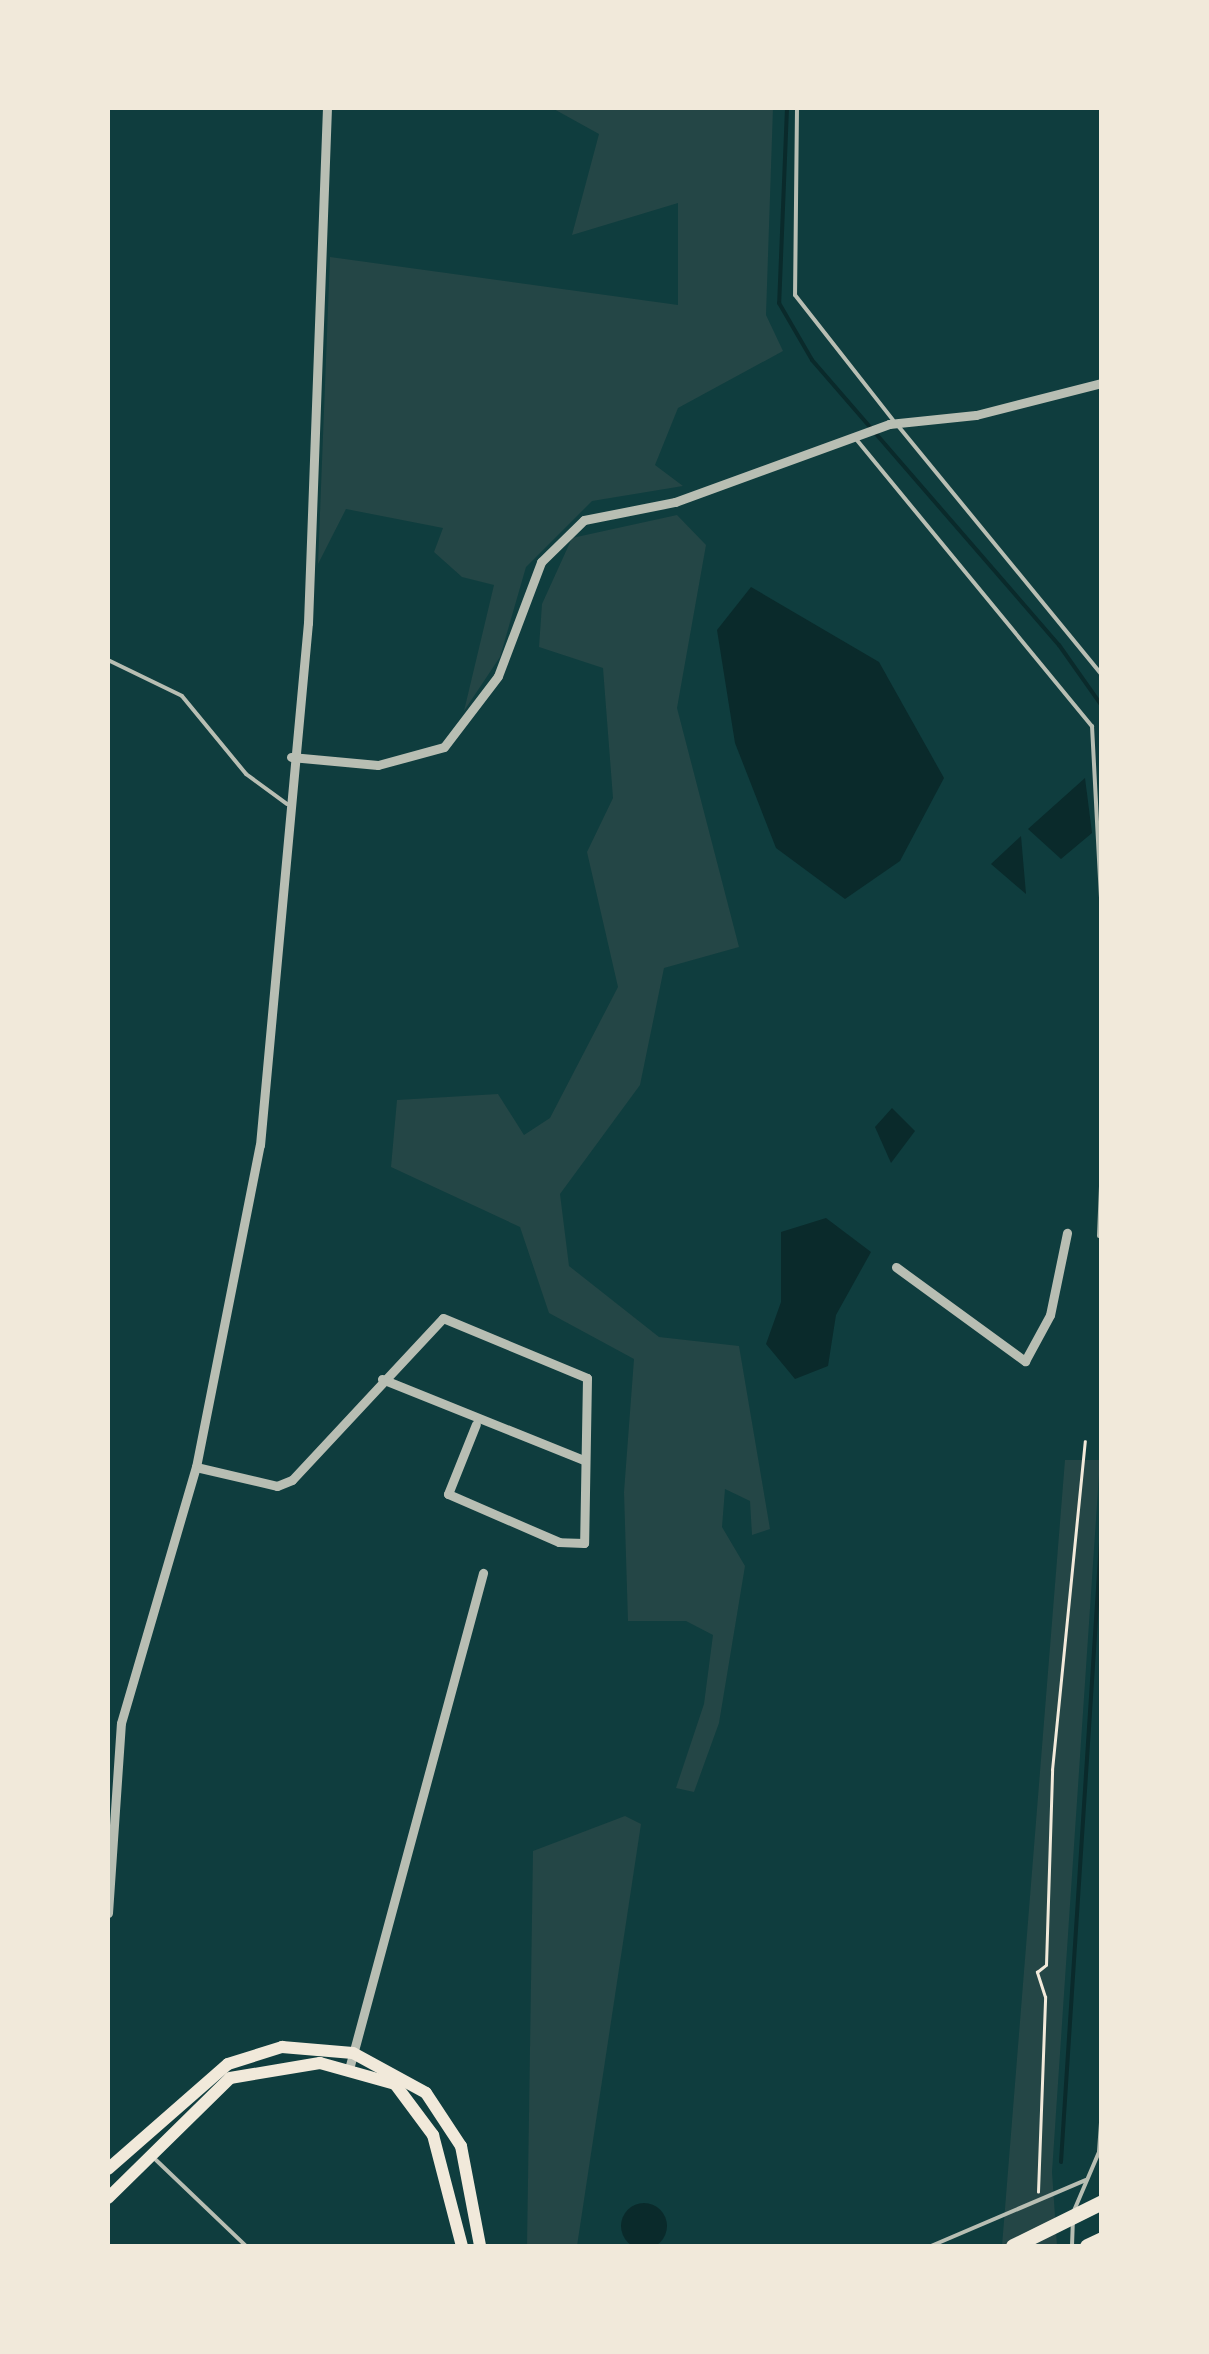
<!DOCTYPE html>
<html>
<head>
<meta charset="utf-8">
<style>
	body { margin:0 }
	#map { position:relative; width:1209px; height:2354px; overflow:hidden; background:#0f3d3e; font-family:"PT Sans",sans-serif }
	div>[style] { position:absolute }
	.green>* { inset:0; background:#244646 }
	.water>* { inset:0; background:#0a2a2b }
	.round { border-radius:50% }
	.stream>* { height:4px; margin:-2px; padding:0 2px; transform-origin:2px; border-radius:2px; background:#0a2a2b }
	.path>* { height:2.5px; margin:-1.25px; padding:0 1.25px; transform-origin:1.25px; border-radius:1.25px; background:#f1e9da }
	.service>* { height:4px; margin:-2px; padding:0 2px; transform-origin:2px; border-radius:2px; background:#b8beb3 }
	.minor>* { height:9px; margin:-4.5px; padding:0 4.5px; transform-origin:4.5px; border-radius:4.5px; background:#b8beb3 }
	.primary>* { height:12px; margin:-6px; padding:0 6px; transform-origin:6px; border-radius:6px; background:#f1e9da }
	.motorway>* { height:15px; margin:-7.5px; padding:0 7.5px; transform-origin:7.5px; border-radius:7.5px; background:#f1e9da }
	span { translate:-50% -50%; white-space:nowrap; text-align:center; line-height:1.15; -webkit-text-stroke:8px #f1e9da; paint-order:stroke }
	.frame { position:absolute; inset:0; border:110px solid #f1e9da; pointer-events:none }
</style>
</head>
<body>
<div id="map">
	<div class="green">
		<div style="clip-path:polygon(552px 108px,773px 108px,766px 315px,783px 351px,678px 408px,655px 465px,683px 486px,592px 501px,526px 567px,500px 657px,464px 711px,494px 585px,462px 577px,434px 552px,443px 528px,346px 509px,318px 564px,330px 257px,678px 305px,678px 203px,572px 235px,599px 134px)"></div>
		<div style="clip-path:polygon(677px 515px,706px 545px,677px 708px,739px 947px,664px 968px,640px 1085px,560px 1194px,569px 1266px,659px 1337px,739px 1346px,770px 1529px,752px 1535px,750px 1501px,725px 1489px,722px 1527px,745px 1566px,719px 1723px,694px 1792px,676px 1788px,704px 1704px,713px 1635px,686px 1621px,628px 1621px,624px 1492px,634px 1359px,549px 1313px,520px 1227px,391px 1167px,397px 1100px,498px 1094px,524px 1135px,550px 1118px,618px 987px,587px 852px,613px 798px,603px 668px,539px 647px,542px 604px,572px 538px)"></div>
		<div style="clip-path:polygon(1065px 1460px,1100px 1460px,1052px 2172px,1057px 2246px,1002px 2246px)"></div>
		<div style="clip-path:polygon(625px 1816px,641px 1824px,577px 2246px,527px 2246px,533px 1851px)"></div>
	</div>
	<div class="water">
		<div style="clip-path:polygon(751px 587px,879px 662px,944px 778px,900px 861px,845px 899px,776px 848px,735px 743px,717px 630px)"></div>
		<div style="clip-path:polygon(1085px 778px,1092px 833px,1061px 859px,1028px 829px)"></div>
		<div style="clip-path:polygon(1021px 836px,1026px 894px,991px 864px)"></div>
		<div style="clip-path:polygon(892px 1108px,915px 1131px,891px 1163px,875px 1127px)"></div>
		<div style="clip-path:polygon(826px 1218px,871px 1252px,836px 1315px,828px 1366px,795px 1379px,766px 1344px,781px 1302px,781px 1232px)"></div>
		<div class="round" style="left:621px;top:2203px;width:46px;height:46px"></div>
	</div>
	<div class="stream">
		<div style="left:787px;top:108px;width:195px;rotate:92.3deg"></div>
		<div style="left:779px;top:303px;width:66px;rotate:59.9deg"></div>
		<div style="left:812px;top:360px;width:377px;rotate:49.1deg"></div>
		<div style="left:1059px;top:645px;width:75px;rotate:54.8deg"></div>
		<div style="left:1061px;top:2162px;width:637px;rotate:-86.31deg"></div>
	</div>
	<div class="path">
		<div style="left:1038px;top:2192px;width:195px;rotate:-87.9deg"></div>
		<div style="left:1045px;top:1997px;width:26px;rotate:-108deg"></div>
		<div style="left:1037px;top:1972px;width:11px;rotate:-38deg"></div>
		<div style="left:1046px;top:1965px;width:195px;rotate:-88.2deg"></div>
		<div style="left:1052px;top:1770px;width:330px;rotate:-84.3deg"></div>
	</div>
	<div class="service">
		<div style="left:797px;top:108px;width:187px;rotate:90.6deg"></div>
		<div style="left:795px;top:295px;width:159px;rotate:51.9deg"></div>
		<div style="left:899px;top:427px;width:320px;rotate:50.7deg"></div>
		<div style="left:856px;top:439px;width:372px;rotate:50.6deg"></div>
		<div style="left:1092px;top:726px;width:194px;rotate:87deg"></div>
		<div style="left:108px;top:660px;width:82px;rotate:25.9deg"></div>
		<div style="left:182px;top:696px;width:101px;rotate:50.6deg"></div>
		<div style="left:246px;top:774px;width:51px;rotate:36.2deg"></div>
		<div style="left:1099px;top:1236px;width:76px;rotate:-87.7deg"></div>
		<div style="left:156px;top:2160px;width:124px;rotate:43.7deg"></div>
		<div style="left:1073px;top:2213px;width:66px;rotate:-66.9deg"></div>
		<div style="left:1099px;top:2152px;width:44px;rotate:-86.1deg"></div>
		<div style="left:931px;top:2246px;width:168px;rotate:-23.1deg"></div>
		<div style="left:1072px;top:2246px;width:24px;rotate:-88deg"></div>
	</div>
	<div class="minor">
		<div style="left:291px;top:757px;width:87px;rotate:5.3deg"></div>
		<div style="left:378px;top:765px;width:68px;rotate:-15.3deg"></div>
		<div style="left:444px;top:747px;width:89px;rotate:-52.7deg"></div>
		<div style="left:498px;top:676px;width:122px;rotate:-69.3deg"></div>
		<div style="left:541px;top:562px;width:60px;rotate:-44.3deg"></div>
		<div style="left:584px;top:520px;width:93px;rotate:-11.2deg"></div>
		<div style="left:675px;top:502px;width:228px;rotate:-20deg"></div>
		<div style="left:889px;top:424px;width:87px;rotate:-5.9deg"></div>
		<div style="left:976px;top:415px;width:130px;rotate:-14.3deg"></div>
		<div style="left:896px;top:1267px;width:160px;rotate:36.1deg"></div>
		<div style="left:1025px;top:1361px;width:52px;rotate:-61.5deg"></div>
		<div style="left:1050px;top:1315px;width:84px;rotate:-78.3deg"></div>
		<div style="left:382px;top:1379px;width:217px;rotate:21.9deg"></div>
		<div style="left:196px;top:1467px;width:83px;rotate:13.2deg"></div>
		<div style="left:277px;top:1486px;width:16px;rotate:-22deg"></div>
		<div style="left:292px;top:1480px;width:221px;rotate:-47deg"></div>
		<div style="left:443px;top:1318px;width:156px;rotate:22.6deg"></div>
		<div style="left:587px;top:1378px;width:165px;rotate:91deg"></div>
		<div style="left:584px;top:1543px;width:25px;rotate:-178deg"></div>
		<div style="left:559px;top:1542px;width:121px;rotate:-156.6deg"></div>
		<div style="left:448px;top:1494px;width:75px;rotate:-68.2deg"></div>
		<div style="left:108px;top:1913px;width:190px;rotate:-86.1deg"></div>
		<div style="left:121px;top:1723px;width:267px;rotate:-73.7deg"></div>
		<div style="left:196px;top:1467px;width:328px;rotate:-78.8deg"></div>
		<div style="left:260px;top:1145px;width:524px;rotate:-84.75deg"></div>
		<div style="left:308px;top:623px;width:515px;rotate:-87.89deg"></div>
		<div style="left:349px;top:2069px;width:514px;rotate:-74.88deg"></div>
	</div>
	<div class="primary">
		<div style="left:108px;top:2169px;width:159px;rotate:-41.2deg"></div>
		<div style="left:228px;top:2064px;width:57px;rotate:-17.5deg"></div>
		<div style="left:282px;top:2047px;width:71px;rotate:4.8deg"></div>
		<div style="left:353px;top:2053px;width:83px;rotate:28.7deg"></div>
		<div style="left:426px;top:2093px;width:64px;rotate:56.6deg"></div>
		<div style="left:461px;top:2146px;width:102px;rotate:79.2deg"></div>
		<div style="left:108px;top:2198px;width:171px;rotate:-44.5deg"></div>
		<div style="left:230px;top:2078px;width:91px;rotate:-9.5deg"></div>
		<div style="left:320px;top:2063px;width:78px;rotate:15.6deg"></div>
		<div style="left:395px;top:2084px;width:64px;rotate:53.3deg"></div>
		<div style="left:433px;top:2135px;width:115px;rotate:75.4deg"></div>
	</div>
	<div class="motorway">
		<div style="left:1013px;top:2246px;width:99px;rotate:-26.3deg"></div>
		<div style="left:1087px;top:2246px;width:17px;rotate:-25deg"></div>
	</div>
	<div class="frame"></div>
</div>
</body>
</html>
